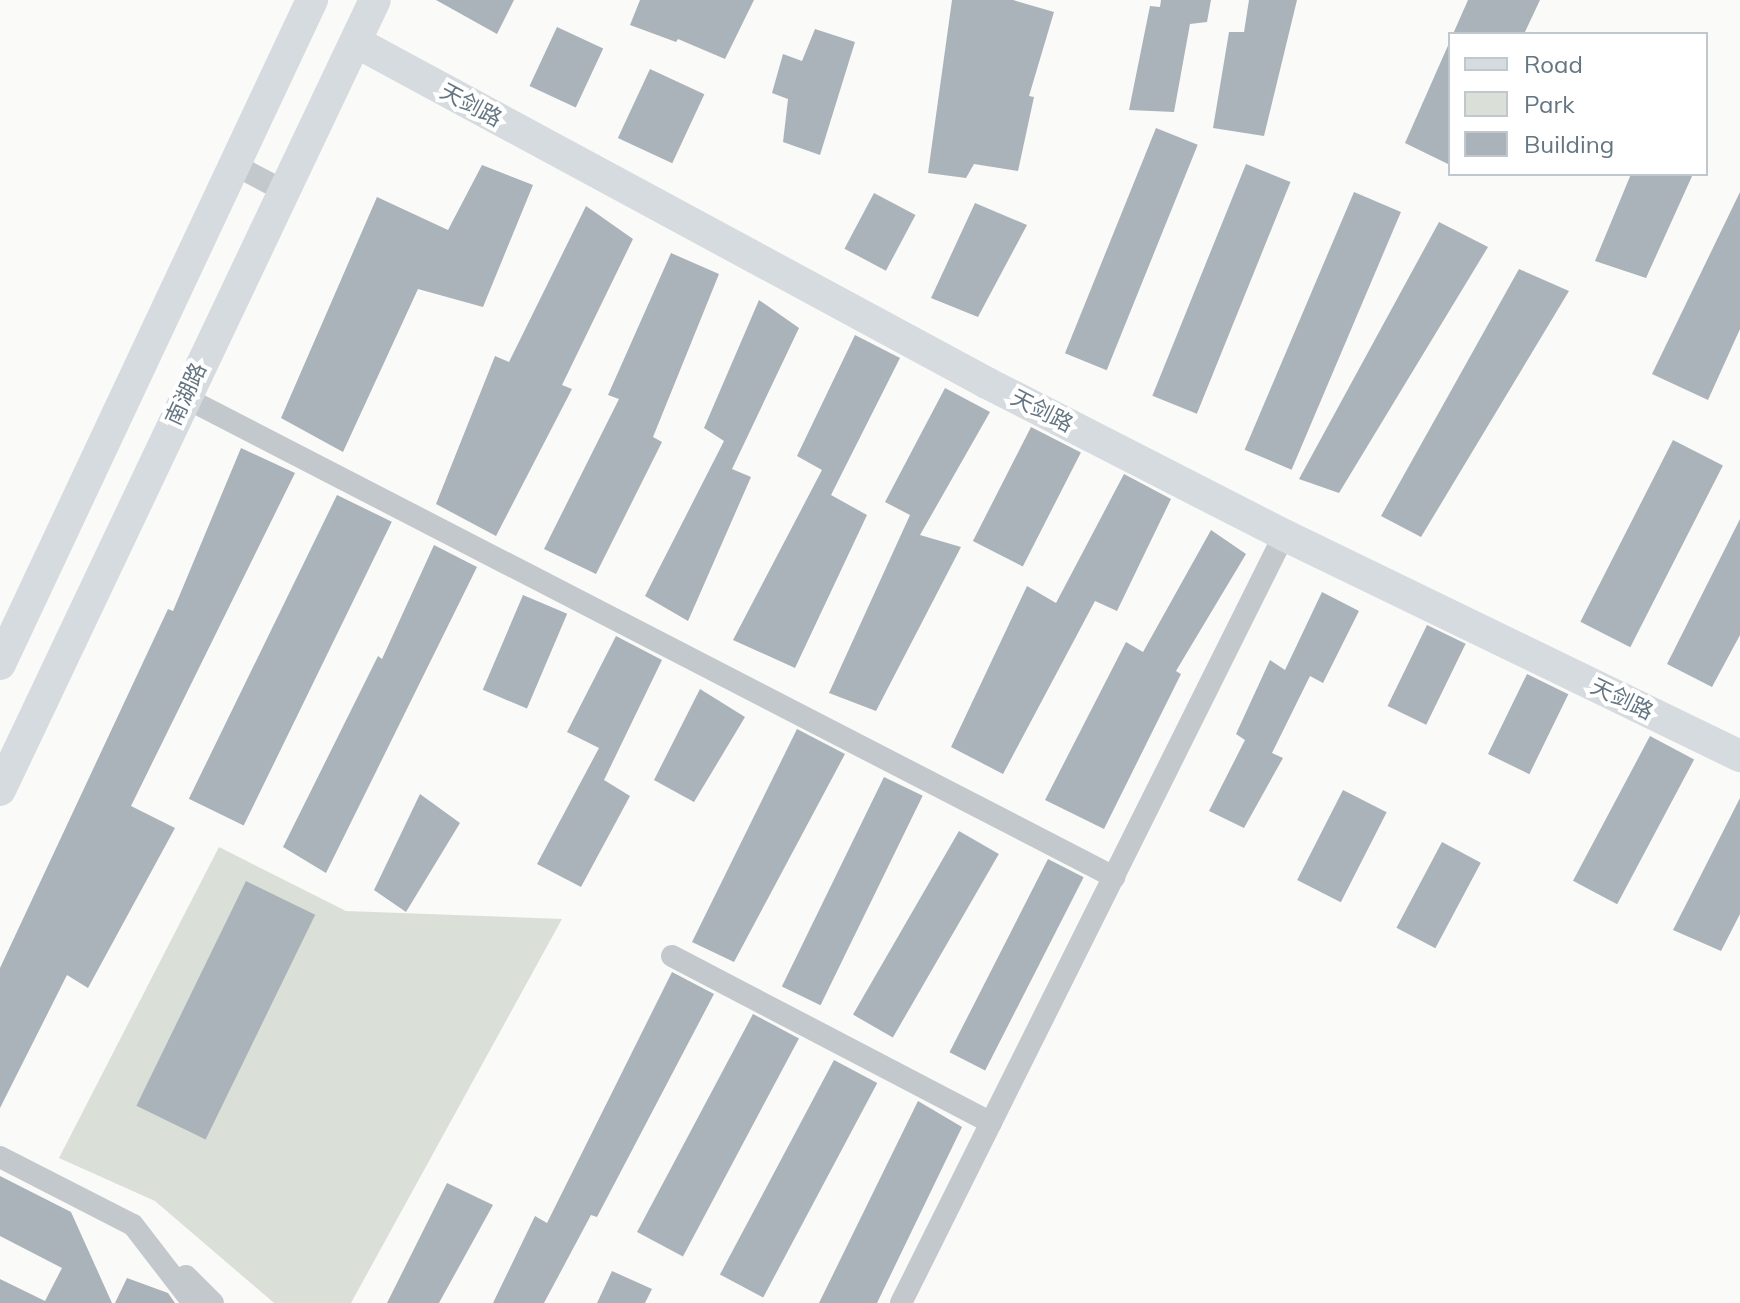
<!DOCTYPE html>
<html>
<head>
<meta charset="utf-8">
<style>
	body { margin:0 }
	#map { position:relative; width:1740px; height:1303px; overflow:hidden; background:#fafaf8; font-family:Mulish,"Noto Sans SC",sans-serif }
	div>[style] { position:absolute }
	.green>* { inset:0; background:#dadfd7 }
	.building>* { inset:0; background:#aab3b9; transform-origin:0 0 }
	.street>* { height:22px; margin:-11px; padding:0 11px; transform-origin:11px; border-radius:11px; background:#c3c8cc }
	.secondary>* { height:32px; margin:-16px; padding:0 16px; transform-origin:16px; border-radius:16px; background:#d6dbdf }
	span { translate:-50% -50%; white-space:nowrap; text-align:center; line-height:1.15; -webkit-text-stroke:8px #fff; paint-order:stroke }
	.street-label { font-size:22px; color:#657683 }
	.legend { position:absolute; left:1448px; top:32px; width:260px; height:144px; box-sizing:border-box; background:#fff; border:2px solid #c1c8cd; margin:0; padding:10px 14px; list-style:none; font-size:24px; color:#657683 }
	.legend li { display:flex; align-items:center; gap:16px; height:40px }
	.legend b { width:40px; border:2px solid #c1c8cd }
</style>
</head>
<body>
<div id="map">
	<div class="green">
		<div style="clip-path:polygon(219px 847px,346px 911px,562px 919px,351px 1303px,274px 1303px,155px 1201px,59px 1158px)"></div>
	</div>
	<div class="building">
		<div style="clip-path:polygon(436px 0,514px 0,497px 34px)"></div>
		<div style="clip-path:polygon(640px 0,754px 0,725px 59px,678px 39px,676px 42px,630px 25px)"></div>
		<div style="clip-path:polygon(952px 0,1013px 0,1054px 12px,1029px 96px,1034px 97px,1018px 171px,974px 164px,966px 178px,928px 173px)"></div>
		<div style="clip-path:polygon(1161px 0,1211px 0,1207px 22px,1190px 24px,1174px 112px,1129px 110px,1150px 6px,1160px 7px)"></div>
		<div style="clip-path:polygon(1249px 0,1297px 0,1264px 136px,1213px 128px,1229px 32px,1244px 32px)"></div>
		<div style="clip-path:polygon(1468px 0,1540px 0,1524px 34px,1453px 34px)"></div>
		<div style="left:557px;top:27px;width:51px;height:65px;rotate:25deg"></div>
		<div style="clip-path:polygon(815px 29px,855px 42px,820px 155px,783px 142px,788px 99px,772px 93px,783px 54px,802px 61px)"></div>
		<div style="clip-path:polygon(1450px 41px,1450px 165px,1405px 143px)"></div>
		<div style="left:650px;top:69px;width:60px;height:76px;rotate:25deg"></div>
		<div style="left:1156px;top:128px;width:45px;height:243px;rotate:22deg"></div>
		<div style="left:1246px;top:164px;width:48px;height:250px;rotate:22deg"></div>
		<div style="clip-path:polygon(482px 165px,533px 185px,483px 307px,418px 289px,343px 452px,281px 418px,377px 197px,448px 230px)"></div>
		<div style="clip-path:polygon(1631px 174px,1693px 174px,1646px 278px,1595px 261px)"></div>
		<div style="left:1354px;top:192px;width:51px;height:280px;rotate:23deg"></div>
		<div style="clip-path:polygon(1740px 192px,1740px 329px,1708px 400px,1652px 374px)"></div>
		<div style="left:874px;top:193px;width:47px;height:63px;rotate:28deg"></div>
		<div style="clip-path:polygon(975px 203px,1027px 225px,978px 317px,931px 298px)"></div>
		<div style="clip-path:polygon(586px 206px,633px 239px,562px 385px,572px 389px,496px 536px,436px 504px,495px 356px,509px 362px)"></div>
		<div style="clip-path:polygon(1439px 222px,1488px 247px,1339px 493px,1299px 479px)"></div>
		<div style="clip-path:polygon(671px 253px,719px 274px,653px 437px,662px 442px,596px 574px,544px 549px,619px 399px,608px 395px)"></div>
		<div style="clip-path:polygon(1519px 269px,1569px 291px,1421px 537px,1381px 516px)"></div>
		<div style="clip-path:polygon(759px 300px,799px 328px,732px 469px,751px 477px,688px 621px,645px 596px,724px 441px,704px 428px)"></div>
		<div style="clip-path:polygon(855px 335px,900px 358px,831px 495px,867px 515px,795px 668px,733px 640px,822px 470px,797px 456px)"></div>
		<div style="clip-path:polygon(945px 388px,990px 412px,920px 535px,961px 547px,876px 711px,829px 693px,910px 515px,885px 502px)"></div>
		<div style="left:1031px;top:427px;width:56px;height:128px;rotate:27deg"></div>
		<div style="left:1673px;top:440px;width:56px;height:204px;rotate:27deg"></div>
		<div style="clip-path:polygon(241px 448px,295px 473px,131px 806px,175px 828px,88px 988px,67px 975px,0 1108px,0 968px,168px 609px,173px 611px)"></div>
		<div style="clip-path:polygon(1124px 474px,1171px 499px,1117px 611px,1095px 601px,1003px 774px,951px 747px,1027px 586px,1056px 603px)"></div>
		<div style="left:337px;top:495px;width:61px;height:338px;rotate:26deg"></div>
		<div style="clip-path:polygon(1740px 519px,1740px 635px,1712px 687px,1667px 664px)"></div>
		<div style="clip-path:polygon(1211px 530px,1246px 554px,1176px 671px,1181px 674px,1104px 829px,1045px 800px,1126px 642px,1143px 652px)"></div>
		<div style="clip-path:polygon(434px 545px,477px 567px,326px 873px,283px 847px,378px 656px,382px 659px)"></div>
		<div style="clip-path:polygon(1322px 592px,1359px 611px,1323px 683px,1310px 676px,1272px 753px,1283px 758px,1244px 828px,1209px 811px,1245px 740px,1236px 734px,1270px 660px,1285px 670px)"></div>
		<div style="left:523px;top:595px;width:48px;height:103px;rotate:23deg"></div>
		<div style="left:1427px;top:625px;width:43px;height:90px;rotate:26deg"></div>
		<div style="clip-path:polygon(616px 636px,662px 660px,604px 780px,630px 796px,581px 887px,537px 864px,599px 748px,567px 732px)"></div>
		<div style="left:1527px;top:674px;width:46px;height:89px;rotate:26deg"></div>
		<div style="clip-path:polygon(700px 689px,745px 717px,694px 802px,654px 780px)"></div>
		<div style="clip-path:polygon(797px 729px,845px 754px,734px 962px,692px 942px)"></div>
		<div style="left:1650px;top:736px;width:50px;height:164px;rotate:28deg"></div>
		<div style="left:884px;top:777px;width:43px;height:233px;rotate:26deg"></div>
		<div style="left:1343px;top:790px;width:49px;height:101px;rotate:27deg"></div>
		<div style="clip-path:polygon(420px 794px,460px 823px,406px 912px,374px 890px)"></div>
		<div style="clip-path:polygon(1740px 798px,1740px 914px,1721px 951px,1673px 930px)"></div>
		<div style="left:959px;top:831px;width:46px;height:212px;rotate:30deg"></div>
		<div style="left:1442px;top:842px;width:44px;height:97px;rotate:28deg"></div>
		<div style="left:1048px;top:859px;width:40px;height:217px;rotate:27deg"></div>
		<div style="left:246px;top:881px;width:77px;height:250px;rotate:26deg"></div>
		<div style="clip-path:polygon(672px 972px,714px 994px,597px 1217px,591px 1215px,544px 1303px,493px 1303px,535px 1216px,547px 1223px)"></div>
		<div style="left:753px;top:1014px;width:52px;height:247px;rotate:28deg"></div>
		<div style="left:834px;top:1060px;width:49px;height:243px;rotate:28deg"></div>
		<div style="clip-path:polygon(918px 1101px,962px 1127px,877px 1303px,819px 1303px)"></div>
		<div style="clip-path:polygon(0 1176px,71px 1212px,112px 1303px,0 1303px,0 1279px,45px 1301px,62px 1268px,0 1236px)"></div>
		<div style="clip-path:polygon(447px 1183px,493px 1205px,439px 1303px,387px 1303px)"></div>
		<div style="clip-path:polygon(612px 1271px,652px 1289px,645px 1303px,597px 1303px)"></div>
		<div style="clip-path:polygon(127px 1278px,168px 1293px,175px 1303px,115px 1303px)"></div>
	</div>
	<div class="street">
		<div style="left:235px;top:165px;width:55px;rotate:28deg"></div>
		<div style="left:184px;top:397px;width:1047px;rotate:27.3deg"></div>
		<div style="left:672px;top:956px;width:360px;rotate:27.6deg"></div>
		<div style="left:0;top:1157px;width:149px;rotate:27.1deg"></div>
		<div style="left:133px;top:1225px;width:98px;rotate:52.4deg"></div>
		<div style="left:186px;top:1276px;width:38px;rotate:45deg"></div>
		<div style="left:901px;top:1303px;width:858px;rotate:-63.49deg"></div>
	</div>
	<div class="secondary">
		<div style="left:356px;top:42px;width:717px;rotate:28.39deg"></div>
		<div style="left:987px;top:383px;width:334px;rotate:27.1deg"></div>
		<div style="left:1284px;top:535px;width:507px;rotate:25.86deg"></div>
		<div style="left:0;top:664px;width:734px;rotate:-64.83deg"></div>
		<div style="left:0;top:790px;width:874px;rotate:-64.61deg"></div>
	</div>
	<div class="street-label">
		<span style="left:471px;top:105px;rotate:28deg">天剑路</span>
		<span style="left:186px;top:394px;rotate:-65deg">南湖路</span>
		<span style="left:1042px;top:411px;rotate:27deg">天剑路</span>
		<span style="left:1622px;top:699px;rotate:26deg">天剑路</span>
	</div>
	<ul class="legend">
	<li><b style="height:10px;background:#d6dbdf"></b>Road</li>
	<li><b style="height:22px;background:#dadfd7"></b>Park</li>
	<li><b style="height:22px;background:#aab3b9"></b>Building</li>
	</ul>
</div>
</body>
</html>
